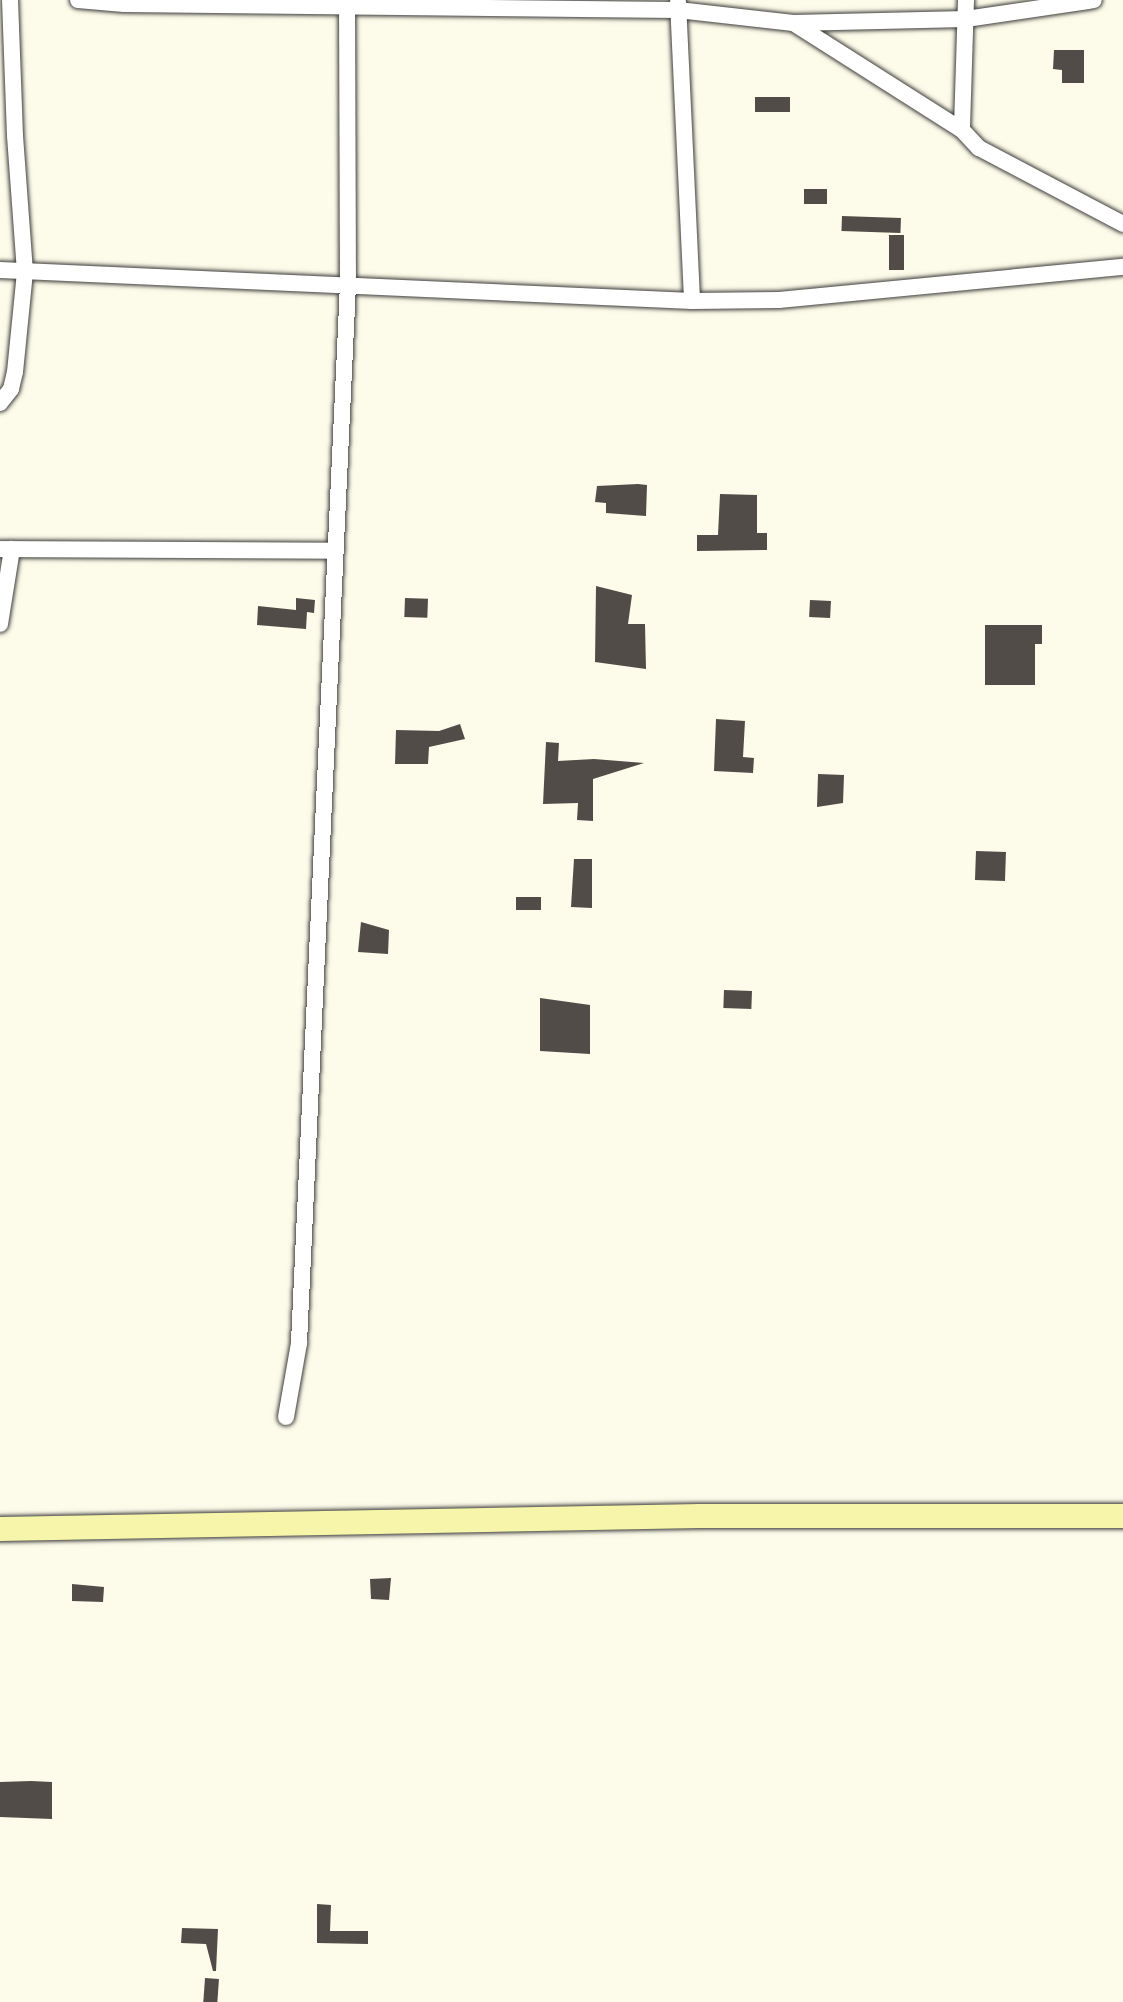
<!DOCTYPE html>
<html>
<head>
<meta charset="utf-8">
<style>
	body { margin:0 }
	#map { position:relative; width:1123px; height:2002px; overflow:hidden; background:#fdfbe9; font-family:Merriweather,serif }
	div>[style] { position:absolute }
	.building>* { inset:0; background:#514c48; transform-origin:0 0 }
	.roads { filter:drop-shadow(0 0 2px #3d3d3d) drop-shadow(0 0 2px #3d3d3d) }
	.street>* { height:16px; margin:-8px; padding:0 8px; transform-origin:8px; border-radius:8px; background:#fff }
	.secondary>* { height:24px; margin:-12px; padding:0 12px; transform-origin:12px; border-radius:12px; background:#f6f5aa }
	span { translate:-50% -50%; white-space:nowrap; text-align:center; line-height:1.15; -webkit-text-stroke:8px #fff; paint-order:stroke }
</style>
</head>
<body>
<div id="map">
	<div class="building">
		<div style="clip-path:polygon(1054px 50px,1084px 50px,1084px 83px,1062px 83px,1062px 70px,1053px 69px)"></div>
		<div style="left:755px;top:97px;width:35px;height:15px"></div>
		<div style="left:804px;top:189px;width:23px;height:15px"></div>
		<div style="left:842px;top:216px;width:59px;height:15px;rotate:2deg"></div>
		<div style="left:889px;top:235px;width:15px;height:35px"></div>
		<div style="clip-path:polygon(638px 484px,647px 485px,646px 516px,606px 513px,606px 503px,595px 502px,597px 486px)"></div>
		<div style="clip-path:polygon(720px 494px,757px 495px,757px 533px,767px 533px,767px 550px,697px 551px,697px 535px,718px 535px)"></div>
		<div style="clip-path:polygon(596px 586px,632px 595px,628px 624px,645px 624px,646px 669px,595px 662px)"></div>
		<div style="clip-path:polygon(296px 598px,315px 600px,314px 613px,307px 612px,306px 629px,257px 625px,258px 606px,296px 610px)"></div>
		<div style="left:405px;top:598px;width:23px;height:19px;rotate:2deg"></div>
		<div style="left:810px;top:600px;width:21px;height:17px;rotate:3deg"></div>
		<div style="clip-path:polygon(985px 625px,1042px 625px,1042px 644px,1035px 644px,1035px 685px,985px 685px)"></div>
		<div style="clip-path:polygon(716px 719px,745px 721px,743px 757px,754px 758px,753px 773px,714px 771px)"></div>
		<div style="clip-path:polygon(460px 724px,465px 739px,429px 747px,428px 764px,395px 764px,396px 730px,439px 731px)"></div>
		<div style="clip-path:polygon(546px 742px,559px 743px,558px 761px,594px 759px,644px 763px,593px 779px,593px 821px,577px 820px,578px 803px,543px 804px)"></div>
		<div style="clip-path:polygon(818px 774px,844px 775px,843px 803px,817px 807px)"></div>
		<div style="left:976px;top:851px;width:30px;height:29px;rotate:2deg"></div>
		<div style="clip-path:polygon(574px 859px,592px 859px,592px 908px,571px 907px)"></div>
		<div style="left:516px;top:897px;width:25px;height:13px"></div>
		<div style="clip-path:polygon(361px 922px,389px 930px,388px 954px,358px 952px)"></div>
		<div style="left:724px;top:990px;width:28px;height:18px;rotate:2deg"></div>
		<div style="clip-path:polygon(540px 998px,590px 1005px,590px 1054px,540px 1051px)"></div>
		<div style="clip-path:polygon(391px 1578px,389px 1600px,371px 1599px,370px 1579px)"></div>
		<div style="clip-path:polygon(72px 1584px,104px 1587px,103px 1602px,72px 1601px)"></div>
		<div style="clip-path:polygon(31px 1781px,52px 1782px,52px 1819px,0 1817px,0 1782px)"></div>
		<div style="clip-path:polygon(317px 1904px,331px 1905px,330px 1931px,368px 1931px,368px 1944px,317px 1943px)"></div>
		<div style="clip-path:polygon(182px 1928px,218px 1929px,216px 1971px,213px 1971px,206px 1944px,181px 1943px)"></div>
		<div style="left:205px;top:1978px;width:14px;height:24px;rotate:4deg"></div>
	</div>
	<div class="roads">
		<div class="street">
			<div style="left:78px;top:0;width:46px;rotate:5deg"></div>
			<div style="left:124px;top:4px;width:554px;rotate:0.62deg"></div>
			<div style="left:678px;top:10px;width:116px;rotate:6.4deg"></div>
			<div style="left:793px;top:23px;width:173px;rotate:-1.3deg"></div>
			<div style="left:966px;top:19px;width:129px;rotate:-8.4deg"></div>
			<div style="left:966px;top:0;width:130px;rotate:91.8deg"></div>
			<div style="left:962px;top:130px;width:25px;rotate:47deg"></div>
			<div style="left:979px;top:148px;width:163px;rotate:27.8deg"></div>
			<div style="left:678px;top:2px;width:299px;rotate:87.3deg"></div>
			<div style="left:795px;top:24px;width:198px;rotate:32.4deg"></div>
			<div style="left:0;top:270px;width:693px;rotate:2.57deg"></div>
			<div style="left:692px;top:301px;width:87px;rotate:-0.7deg"></div>
			<div style="left:779px;top:300px;width:346px;rotate:-5.5deg"></div>
			<div style="left:0;top:403px;width:18px;rotate:-52deg"></div>
			<div style="left:11px;top:389px;width:17px;rotate:-77deg"></div>
			<div style="left:15px;top:372px;width:100px;rotate:-84.3deg"></div>
			<div style="left:25px;top:272px;width:136px;rotate:-94.2deg"></div>
			<div style="left:15px;top:136px;width:136px;rotate:-92.1deg"></div>
			<div style="left:0;top:549px;width:333px;rotate:0.3deg"></div>
			<div style="left:0;top:624px;width:76px;rotate:-80.9deg"></div>
			<div style="left:286px;top:1417px;width:75px;rotate:-80deg"></div>
			<div style="left:299px;top:1343px;width:1058px;rotate:-87.35deg"></div>
			<div style="left:348px;top:286px;width:286px;rotate:-90.2deg"></div>
		</div>
		<div class="secondary">
			<div style="left:0;top:1529px;width:700px;rotate:-1.06deg"></div>
			<div style="left:700px;top:1516px;width:423px"></div>
		</div>
	</div>
</div>
</body>
</html>
